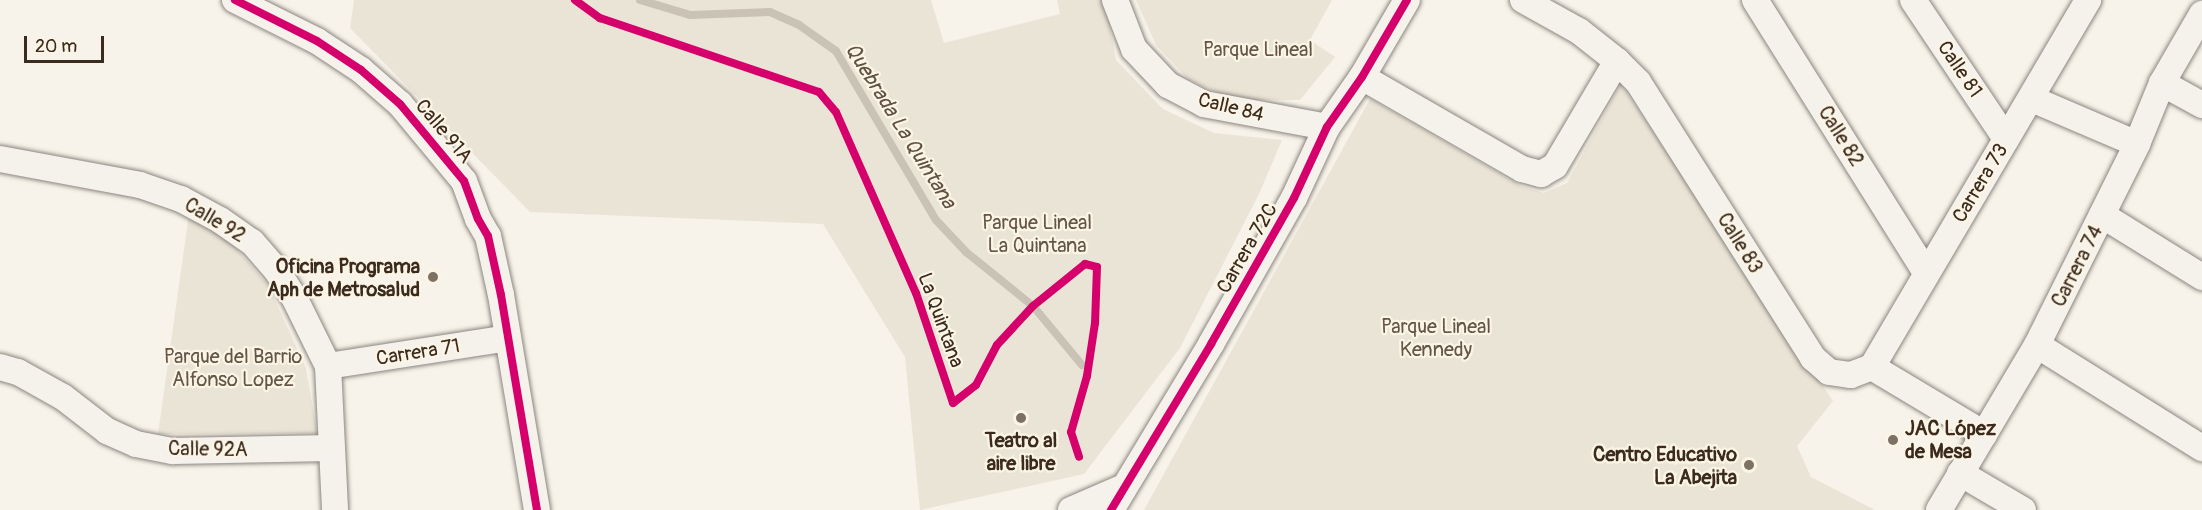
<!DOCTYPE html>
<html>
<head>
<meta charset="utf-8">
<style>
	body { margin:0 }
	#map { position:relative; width:2202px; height:510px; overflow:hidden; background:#f7f3ea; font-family:Pangolin,sans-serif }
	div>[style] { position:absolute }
	.green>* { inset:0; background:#eae4d7 }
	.stream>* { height:8px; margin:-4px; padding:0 4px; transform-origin:4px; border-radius:4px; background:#cac2b5 }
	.roads { filter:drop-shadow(0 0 2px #8b867f) drop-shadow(0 0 2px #8b867f) }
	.minor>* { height:26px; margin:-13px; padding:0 13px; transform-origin:13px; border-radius:13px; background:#f5f2ec }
	.cycleway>* { height:8px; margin:-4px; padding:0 4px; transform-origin:4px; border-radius:4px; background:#d6006c }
	.dots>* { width:16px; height:16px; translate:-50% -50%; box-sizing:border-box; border:3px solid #fcf5e5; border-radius:50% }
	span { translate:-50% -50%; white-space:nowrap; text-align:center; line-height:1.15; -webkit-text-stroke:4.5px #fcf5e5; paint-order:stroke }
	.park-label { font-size:20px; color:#645648 }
	.street-label { font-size:20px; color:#3b2a1e }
	.poi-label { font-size:20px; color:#3b2a1e; font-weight:700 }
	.right { translate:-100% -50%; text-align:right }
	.left { translate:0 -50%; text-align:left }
	.water-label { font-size:21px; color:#605144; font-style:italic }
	.scale { position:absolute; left:24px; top:36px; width:80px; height:27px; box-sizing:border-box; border:3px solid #3b2a1e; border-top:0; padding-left:8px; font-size:18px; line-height:21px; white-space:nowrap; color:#3b2a1e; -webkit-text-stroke:4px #fcf5e5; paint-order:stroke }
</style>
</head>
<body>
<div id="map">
	<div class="green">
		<div style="clip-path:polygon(354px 0,931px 0,944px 43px,1060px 14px,1057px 0,1105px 0,1116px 60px,1163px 109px,1214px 133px,1282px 140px,1259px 194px,1180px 348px,1084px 474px,920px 510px,905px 357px,823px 224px,530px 212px,350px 28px)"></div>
		<div style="clip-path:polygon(1136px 0,1332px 0,1310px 40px,1335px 57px,1300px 100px,1253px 100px,1216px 92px,1188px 79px,1156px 45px)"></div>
		<div style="clip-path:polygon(1621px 84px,1833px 401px,1797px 446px,1811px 477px,1875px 510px,1144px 510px,1370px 99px,1521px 186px,1544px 193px,1567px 183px)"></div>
		<div style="clip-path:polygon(189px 214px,227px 238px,268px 285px,306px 368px,317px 433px,158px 434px)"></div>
	</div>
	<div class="stream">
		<div style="left:640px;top:0;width:52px;rotate:16.7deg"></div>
		<div style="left:690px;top:15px;width:80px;rotate:-2.1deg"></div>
		<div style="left:770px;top:12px;width:32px;rotate:24deg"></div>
		<div style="left:799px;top:25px;width:45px;rotate:35.1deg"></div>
		<div style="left:836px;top:51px;width:196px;rotate:59.4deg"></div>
		<div style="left:936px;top:220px;width:44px;rotate:46.8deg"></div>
		<div style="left:966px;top:252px;width:86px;rotate:38.9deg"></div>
		<div style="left:1033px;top:306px;width:77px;rotate:50.3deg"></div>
	</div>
	<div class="roads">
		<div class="minor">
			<div style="left:235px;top:0;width:92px;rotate:26.6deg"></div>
			<div style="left:317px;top:41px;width:53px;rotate:33.4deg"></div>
			<div style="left:361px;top:70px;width:52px;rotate:41.1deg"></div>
			<div style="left:400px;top:104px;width:100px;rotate:50.3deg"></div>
			<div style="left:464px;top:181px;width:40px;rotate:69.8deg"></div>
			<div style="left:478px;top:219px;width:20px;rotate:60deg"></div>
			<div style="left:488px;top:236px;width:60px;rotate:77.6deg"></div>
			<div style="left:501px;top:295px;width:218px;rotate:80.5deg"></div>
			<div style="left:1115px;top:0;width:53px;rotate:68.8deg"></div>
			<div style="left:1134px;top:49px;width:50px;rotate:46.6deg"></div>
			<div style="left:1168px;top:85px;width:41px;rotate:27.8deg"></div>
			<div style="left:1204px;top:104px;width:125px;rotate:10.6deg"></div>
			<div style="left:1523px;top:0;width:64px;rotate:29deg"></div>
			<div style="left:1579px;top:31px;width:48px;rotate:38.3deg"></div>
			<div style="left:1617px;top:61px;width:30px;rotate:45deg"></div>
			<div style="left:1638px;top:82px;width:327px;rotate:57.6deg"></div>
			<div style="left:1813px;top:358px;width:21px;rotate:41deg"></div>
			<div style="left:1829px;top:372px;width:22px;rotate:8deg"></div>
			<div style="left:1851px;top:375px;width:22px;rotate:-21deg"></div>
			<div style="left:1755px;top:0;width:322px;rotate:57.9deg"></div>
			<div style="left:1913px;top:0;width:167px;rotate:56.2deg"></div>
			<div style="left:1362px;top:77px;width:185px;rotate:29.9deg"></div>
			<div style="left:1522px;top:169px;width:20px;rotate:15deg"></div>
			<div style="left:1541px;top:174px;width:16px;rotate:-30deg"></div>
			<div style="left:1555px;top:166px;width:122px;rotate:-59.4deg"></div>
			<div style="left:2162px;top:83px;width:46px;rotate:28.8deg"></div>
			<div style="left:2032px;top:99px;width:114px;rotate:23.2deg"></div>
			<div style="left:0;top:159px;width:142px;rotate:10.5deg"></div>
			<div style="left:140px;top:185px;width:43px;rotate:18.9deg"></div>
			<div style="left:181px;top:199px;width:44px;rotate:28.3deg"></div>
			<div style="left:220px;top:220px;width:39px;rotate:35deg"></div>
			<div style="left:252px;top:242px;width:35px;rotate:49deg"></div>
			<div style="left:275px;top:268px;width:35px;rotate:57deg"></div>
			<div style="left:294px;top:297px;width:77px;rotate:63.8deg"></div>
			<div style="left:328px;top:366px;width:144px;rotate:87.2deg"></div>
			<div style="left:2102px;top:215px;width:118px;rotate:31.8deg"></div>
			<div style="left:2037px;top:345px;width:195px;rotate:32deg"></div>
			<div style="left:328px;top:366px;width:182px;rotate:-8.8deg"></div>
			<div style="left:0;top:367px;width:19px;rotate:16deg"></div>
			<div style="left:18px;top:372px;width:51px;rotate:29.1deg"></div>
			<div style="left:63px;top:397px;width:56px;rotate:37.7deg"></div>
			<div style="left:107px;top:431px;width:32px;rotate:24deg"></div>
			<div style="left:136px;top:444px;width:38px;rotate:11deg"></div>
			<div style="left:173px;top:451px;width:158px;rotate:-1.1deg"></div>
			<div style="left:1872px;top:367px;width:426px;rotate:-59.5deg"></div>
			<div style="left:1872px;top:367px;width:131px;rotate:30.9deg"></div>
			<div style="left:1960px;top:473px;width:73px;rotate:30.4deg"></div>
			<div style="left:1071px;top:510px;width:58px;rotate:-23.5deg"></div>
			<div style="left:1111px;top:510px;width:194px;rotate:-58.9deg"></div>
			<div style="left:1211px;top:344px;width:168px;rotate:-60.4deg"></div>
			<div style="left:1294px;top:198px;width:78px;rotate:-65.1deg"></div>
			<div style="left:1327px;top:127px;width:61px;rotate:-55deg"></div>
			<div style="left:1362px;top:77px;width:89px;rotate:-59.7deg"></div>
			<div style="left:1939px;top:510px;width:192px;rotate:-59.3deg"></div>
			<div style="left:2037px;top:345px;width:225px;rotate:-63.5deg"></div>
			<div style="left:2137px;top:144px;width:66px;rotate:-67.7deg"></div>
			<div style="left:2162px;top:83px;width:80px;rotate:-59.9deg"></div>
		</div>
	</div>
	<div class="cycleway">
		<div style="left:235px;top:0;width:92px;rotate:26.6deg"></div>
		<div style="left:317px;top:41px;width:53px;rotate:33.4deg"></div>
		<div style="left:361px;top:70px;width:52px;rotate:41.1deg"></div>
		<div style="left:400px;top:104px;width:100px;rotate:50.3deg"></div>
		<div style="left:464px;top:181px;width:40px;rotate:69.8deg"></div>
		<div style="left:478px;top:219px;width:20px;rotate:60deg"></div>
		<div style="left:488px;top:236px;width:60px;rotate:77.6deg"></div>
		<div style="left:501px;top:295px;width:218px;rotate:80.5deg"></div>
		<div style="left:575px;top:0;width:31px;rotate:36deg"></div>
		<div style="left:600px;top:18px;width:231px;rotate:18.7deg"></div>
		<div style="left:819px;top:92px;width:26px;rotate:50deg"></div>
		<div style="left:836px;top:112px;width:198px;rotate:66.2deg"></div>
		<div style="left:916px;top:293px;width:116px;rotate:71.4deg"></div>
		<div style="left:953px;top:403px;width:29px;rotate:-38deg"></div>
		<div style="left:976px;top:385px;width:45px;rotate:-62.3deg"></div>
		<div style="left:997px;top:345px;width:53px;rotate:-47.3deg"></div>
		<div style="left:1033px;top:306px;width:67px;rotate:-38.9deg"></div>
		<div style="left:1085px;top:264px;width:12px;rotate:14deg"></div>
		<div style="left:1097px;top:267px;width:56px;rotate:92deg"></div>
		<div style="left:1095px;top:323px;width:54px;rotate:98.6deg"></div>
		<div style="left:1087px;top:376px;width:58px;rotate:105.9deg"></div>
		<div style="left:1071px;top:432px;width:26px;rotate:72deg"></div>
		<div style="left:1111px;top:510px;width:194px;rotate:-58.9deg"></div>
		<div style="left:1211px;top:344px;width:168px;rotate:-60.4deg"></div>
		<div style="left:1294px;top:198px;width:78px;rotate:-65.1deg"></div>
		<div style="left:1327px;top:127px;width:61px;rotate:-55deg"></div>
		<div style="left:1362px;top:77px;width:89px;rotate:-59.7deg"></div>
	</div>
	<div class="dots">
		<div style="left:433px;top:277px;background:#7d7065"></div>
		<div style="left:1021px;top:418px;background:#7d7065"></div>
		<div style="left:1893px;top:440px;background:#7d7065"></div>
		<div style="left:1749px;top:465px;background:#7d7065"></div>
	</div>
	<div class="park-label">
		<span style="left:1258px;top:49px">Parque Lineal</span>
		<span style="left:1037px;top:234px">Parque Lineal<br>La Quintana</span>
		<span style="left:1436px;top:338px">Parque Lineal<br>Kennedy</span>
		<span style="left:233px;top:368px">Parque del Barrio<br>Alfonso Lopez</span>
	</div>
	<div class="street-label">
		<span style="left:1960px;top:69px;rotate:56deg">Calle 81</span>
		<span style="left:1231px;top:107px;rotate:14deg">Calle 84</span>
		<span style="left:444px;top:131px;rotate:50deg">Calle 91A</span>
		<span style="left:1841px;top:136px;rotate:58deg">Calle 82</span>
		<span style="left:1980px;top:183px;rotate:-59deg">Carrera 73</span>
		<span style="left:215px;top:220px;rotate:31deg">Calle 92</span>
		<span style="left:1740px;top:243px;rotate:58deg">Calle 83</span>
		<span style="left:1247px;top:248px;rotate:-60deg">Carrera 72C</span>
		<span style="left:2077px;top:266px;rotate:-63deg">Carrera 74</span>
		<span style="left:941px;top:320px;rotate:70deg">La Quintana</span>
		<span style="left:418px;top:352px;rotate:-9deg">Carrera 71</span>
		<span style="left:208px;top:449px;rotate:1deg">Calle 92A</span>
	</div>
	<div class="poi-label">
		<span class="right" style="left:420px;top:278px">Oficina Programa<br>Aph de Metrosalud</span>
		<span class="left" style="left:1905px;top:440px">JAC López<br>de Mesa</span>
		<span style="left:1021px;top:452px">Teatro al<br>aire libre</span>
		<span class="right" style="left:1737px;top:466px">Centro Educativo<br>La Abejita</span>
	</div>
	<div class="water-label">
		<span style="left:900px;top:126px;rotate:58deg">Quebrada La Quintana</span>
	</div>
	<div class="scale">20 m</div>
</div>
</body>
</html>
